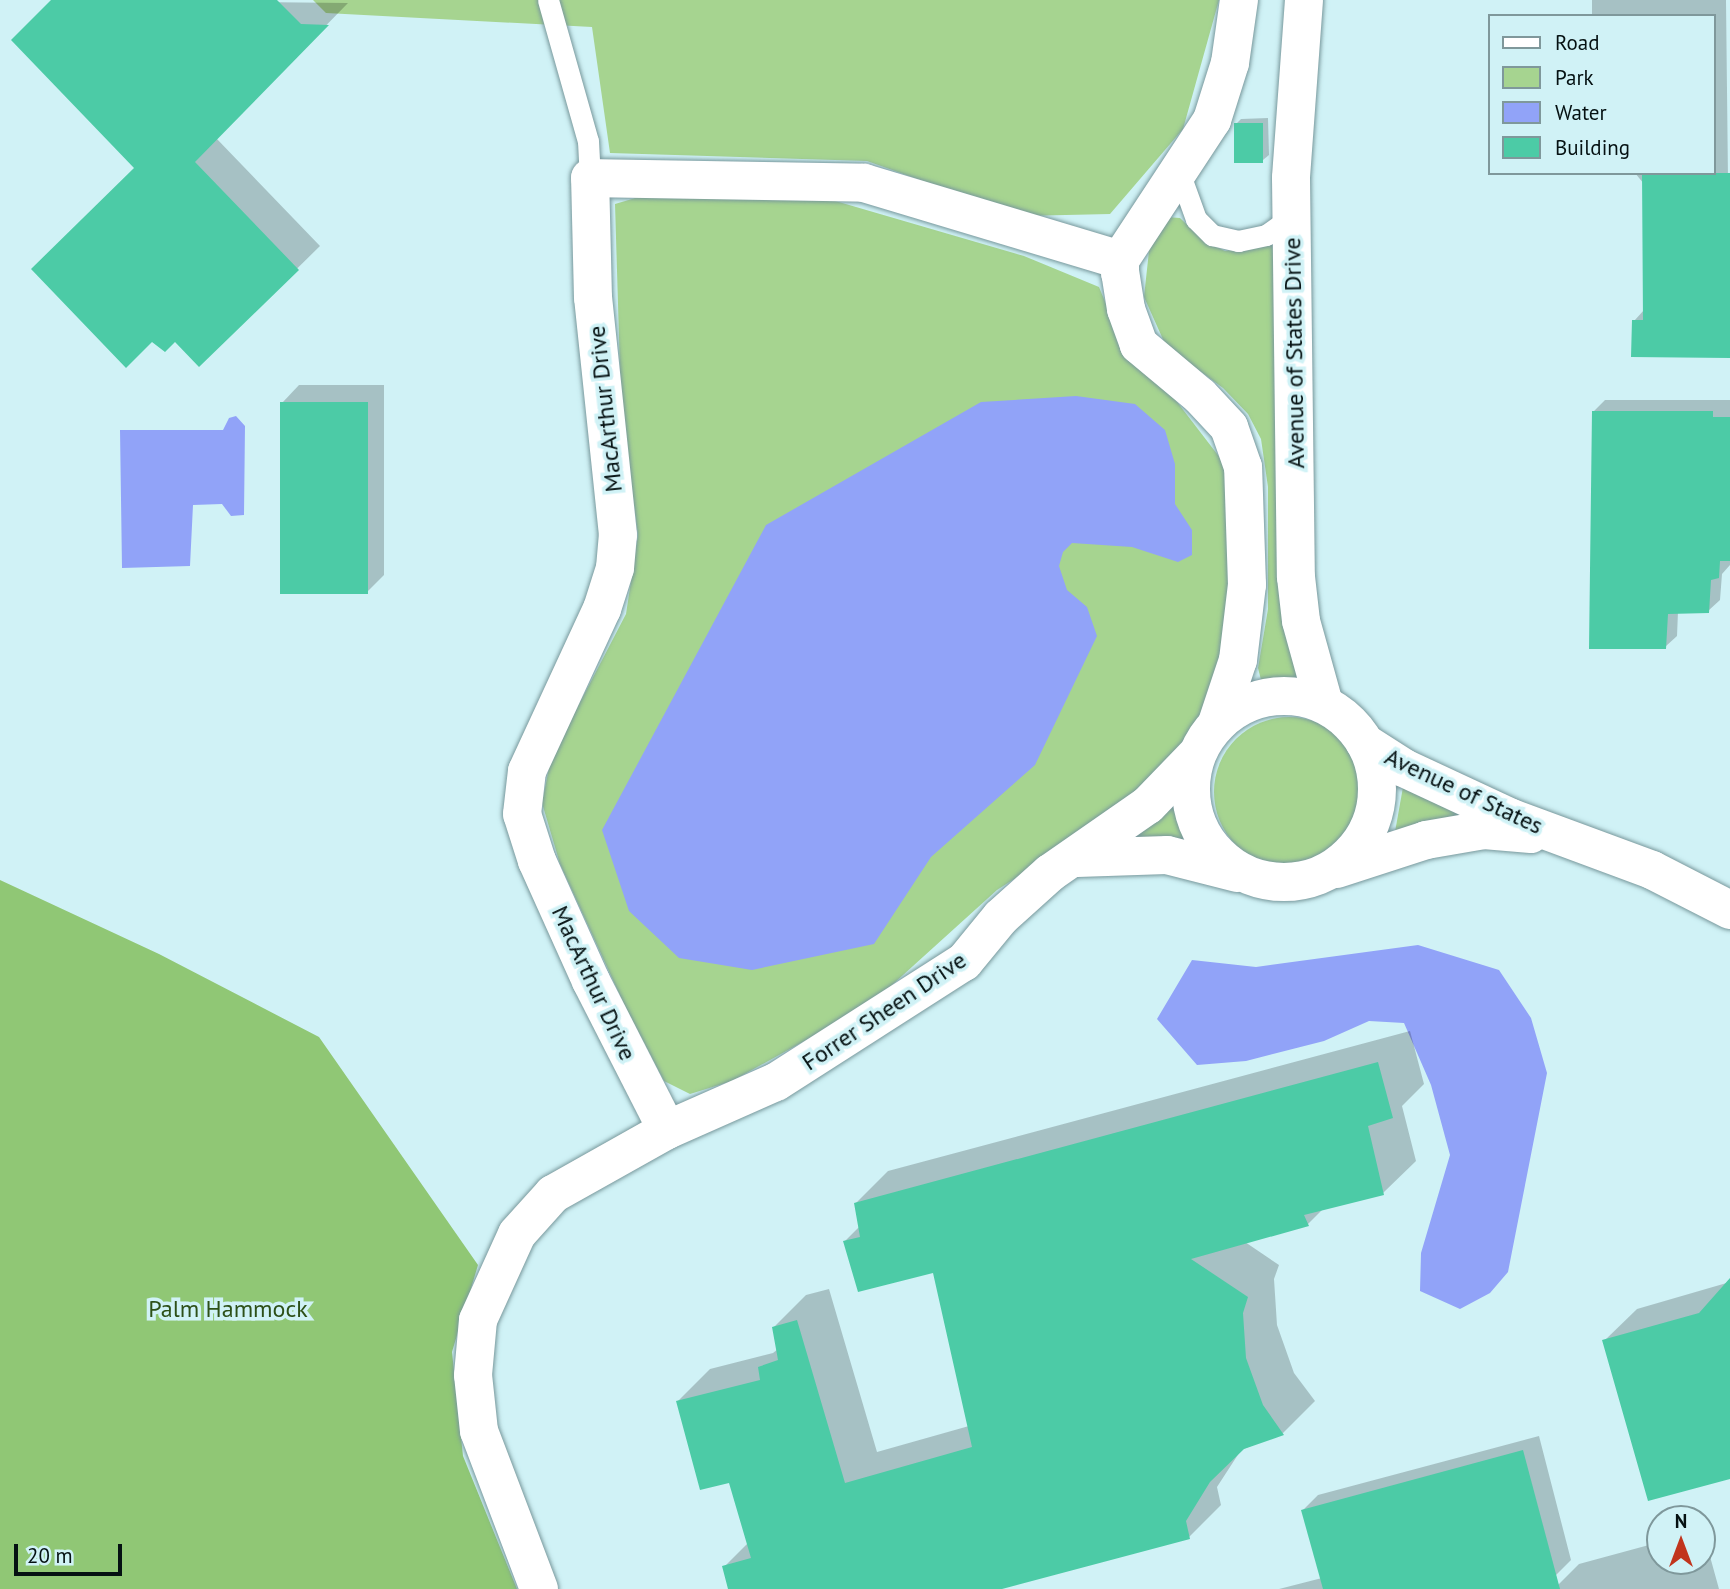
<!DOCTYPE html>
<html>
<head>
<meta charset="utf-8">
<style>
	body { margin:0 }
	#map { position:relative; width:1730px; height:1589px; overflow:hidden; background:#d0f2f6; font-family:"PT Sans",sans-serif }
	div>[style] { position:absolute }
	.green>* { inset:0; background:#a6d490 }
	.round { border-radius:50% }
	.forest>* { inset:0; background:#90c775 }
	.water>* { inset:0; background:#91a3f8 }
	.shadow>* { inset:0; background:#0003 }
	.building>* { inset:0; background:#4ccba6; transform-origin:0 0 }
	.roads { filter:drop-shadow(0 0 2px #78989c) drop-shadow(0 0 2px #78989c) }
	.lane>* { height:21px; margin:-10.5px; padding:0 10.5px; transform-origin:10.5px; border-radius:10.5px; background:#fff }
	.street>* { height:38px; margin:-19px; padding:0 19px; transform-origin:19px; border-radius:19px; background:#fff }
	.street>.ring { margin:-19px; padding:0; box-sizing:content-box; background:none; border:38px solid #fff; border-radius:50% }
	span { translate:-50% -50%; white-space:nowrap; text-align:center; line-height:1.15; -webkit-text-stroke:7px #d0f2f6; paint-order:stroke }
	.street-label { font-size:24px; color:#051112 }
	.park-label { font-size:24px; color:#2d5018 }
	.legend { position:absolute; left:1488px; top:14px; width:228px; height:161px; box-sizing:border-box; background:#d0f2f6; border:2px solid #7f989b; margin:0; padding:9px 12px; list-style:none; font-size:21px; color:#051112 }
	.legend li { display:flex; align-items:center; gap:14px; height:35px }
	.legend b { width:35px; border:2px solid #7f989b }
	.north { position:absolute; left:1646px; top:1505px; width:70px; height:70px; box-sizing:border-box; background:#d0f2f6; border:2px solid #7f989b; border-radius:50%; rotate:0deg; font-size:19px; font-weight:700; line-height:28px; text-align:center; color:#051112 }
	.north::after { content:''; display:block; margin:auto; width:24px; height:32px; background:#c1351d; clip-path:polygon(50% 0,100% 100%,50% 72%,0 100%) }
	.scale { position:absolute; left:14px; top:1544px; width:108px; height:32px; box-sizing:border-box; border:4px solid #051112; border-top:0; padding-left:9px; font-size:21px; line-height:24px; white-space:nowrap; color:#051112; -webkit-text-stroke:5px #d0f2f6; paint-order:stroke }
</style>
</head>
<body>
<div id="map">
	<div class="green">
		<div style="clip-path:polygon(313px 0,1219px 0,1183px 129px,1110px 214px,1021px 216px,867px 161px,610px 153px,592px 27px,326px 13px)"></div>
		<div style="clip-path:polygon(666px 189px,832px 200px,1024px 256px,1099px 287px,1111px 316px,1224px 463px,1233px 556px,1224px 653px,1193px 732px,1143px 790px,1106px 820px,997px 890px,871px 1004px,732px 1081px,690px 1094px,664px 1081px,623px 1002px,560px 864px,542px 803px,551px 758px,626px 614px,638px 535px,621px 404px,615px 204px)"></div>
		<div style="clip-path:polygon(1166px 217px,1180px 218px,1203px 240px,1225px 251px,1277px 244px,1302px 676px,1291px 679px,1261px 680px,1258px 668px,1268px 609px,1268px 487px,1261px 439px,1248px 414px,1223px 388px,1166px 346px,1144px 297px,1149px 251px)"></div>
		<div class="round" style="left:1214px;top:717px;width:150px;height:150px"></div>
		<div style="clip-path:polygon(1403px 787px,1458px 809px,1462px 818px,1395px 832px)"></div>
		<div style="clip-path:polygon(1179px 795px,1189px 838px,1183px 844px,1130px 843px)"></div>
	</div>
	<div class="forest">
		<div style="clip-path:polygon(0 880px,159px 954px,319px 1037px,478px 1265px,452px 1352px,463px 1456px,517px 1589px,0 1589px)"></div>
	</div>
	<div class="water">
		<div style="clip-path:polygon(1076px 396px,1135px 404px,1165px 430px,1175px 464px,1175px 504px,1192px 530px,1192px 555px,1178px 562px,1132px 547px,1072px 543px,1063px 552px,1059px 566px,1067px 590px,1087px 607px,1097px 636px,1035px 765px,931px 857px,874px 944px,752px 970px,679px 958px,629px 911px,602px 830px,766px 525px,981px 402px)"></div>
		<div style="clip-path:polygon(236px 416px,245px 426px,244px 515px,231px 516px,222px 504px,193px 505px,190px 566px,122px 568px,120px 430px,223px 430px,229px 418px)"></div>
		<div style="clip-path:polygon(1418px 945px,1499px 970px,1531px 1018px,1547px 1073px,1508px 1272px,1490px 1293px,1460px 1309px,1420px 1291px,1421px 1253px,1450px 1155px,1431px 1085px,1404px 1023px,1369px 1021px,1324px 1041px,1246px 1061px,1197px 1065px,1157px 1019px,1192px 960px,1256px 967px)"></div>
	</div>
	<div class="shadow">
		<div style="clip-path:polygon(54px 0,348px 3px,216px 138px,320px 246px,199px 365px,136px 168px)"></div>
		<div style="clip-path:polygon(1592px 0,1726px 0,1730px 357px,1634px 321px,1644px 310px,1644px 184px,1635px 173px,1714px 173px,1714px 16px,1592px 16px)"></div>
		<div style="clip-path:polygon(1268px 118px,1269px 155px,1263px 160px,1236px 124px,1241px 119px)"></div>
		<div style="clip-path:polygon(299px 385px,384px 385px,384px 575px,367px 592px,282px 403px)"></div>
		<div style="clip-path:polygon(1605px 400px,1730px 400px,1730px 565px,1722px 574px,1720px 600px,1708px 611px,1678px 612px,1677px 636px,1665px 647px,1593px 412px)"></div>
		<div style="clip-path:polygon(1410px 1031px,1424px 1084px,1402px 1106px,1416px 1161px,1383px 1193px,1324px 1208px,1308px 1224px,1245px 1242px,1279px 1265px,1274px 1279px,1277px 1325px,1294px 1373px,1315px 1401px,1283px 1433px,1241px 1450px,1217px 1487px,1221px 1505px,1189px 1537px,995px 1589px,730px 1589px,724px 1567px,748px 1543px,730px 1481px,678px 1401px,710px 1369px,773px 1353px,778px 1349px,774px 1327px,806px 1295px,829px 1289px,877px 1452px,969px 1426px,934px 1271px,845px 1241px,860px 1226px,856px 1203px,888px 1171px)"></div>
		<div style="clip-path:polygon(1730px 1282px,1730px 1477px,1604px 1341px,1637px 1309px)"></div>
		<div style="clip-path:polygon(1539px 1436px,1571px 1560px,1556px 1575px,1503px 1589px,1279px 1589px,1322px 1578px,1303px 1510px,1318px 1495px)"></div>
		<div style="clip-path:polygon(1703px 1531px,1719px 1589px,1554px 1589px,1579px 1564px,1660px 1542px,1660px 1561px,1702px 1561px)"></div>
	</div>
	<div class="building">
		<div style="clip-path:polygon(51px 0,277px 0,301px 24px,329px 25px,195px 162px,299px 270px,199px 367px,175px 342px,165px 352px,152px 342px,126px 368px,31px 269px,134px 168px,11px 40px)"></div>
		<div style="left:1234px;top:123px;width:29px;height:40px"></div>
		<div style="clip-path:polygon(1642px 173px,1730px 173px,1730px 358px,1631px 357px,1632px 320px,1643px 320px)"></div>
		<div style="left:280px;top:402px;width:88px;height:192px"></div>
		<div style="clip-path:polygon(1592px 411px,1713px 411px,1713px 417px,1730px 417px,1730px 561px,1720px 561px,1719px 578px,1711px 580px,1709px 613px,1668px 614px,1666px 649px,1589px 649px)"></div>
		<div style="clip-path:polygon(1378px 1062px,1393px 1118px,1368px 1126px,1384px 1195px,1304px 1215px,1309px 1226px,1191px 1259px,1248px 1297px,1243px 1313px,1246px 1358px,1263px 1405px,1284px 1435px,1244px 1449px,1210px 1482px,1186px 1521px,1190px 1539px,1002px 1589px,728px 1589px,722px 1566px,751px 1558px,729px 1483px,700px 1490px,676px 1401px,760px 1380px,758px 1367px,778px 1360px,772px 1327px,797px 1320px,845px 1483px,972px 1447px,933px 1273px,858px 1292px,843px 1241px,860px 1237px,854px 1203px)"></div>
		<div style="clip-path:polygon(1730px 1278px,1730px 1479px,1648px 1501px,1602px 1340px,1699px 1313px)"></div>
		<div style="clip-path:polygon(1523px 1450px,1560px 1589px,1323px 1589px,1301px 1510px)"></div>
	</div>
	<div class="roads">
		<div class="lane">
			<div style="left:548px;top:0;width:147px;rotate:74.2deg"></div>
			<div style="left:588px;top:141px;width:37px;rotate:87deg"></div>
			<div style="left:1178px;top:169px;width:53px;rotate:70.2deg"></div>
			<div style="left:1196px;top:219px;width:23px;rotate:45deg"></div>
			<div style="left:1212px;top:235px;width:27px;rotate:13deg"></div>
			<div style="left:1238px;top:241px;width:29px;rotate:-12deg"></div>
			<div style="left:1266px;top:235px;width:32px;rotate:-35deg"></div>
		</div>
		<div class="street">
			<div style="left:1304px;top:0;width:178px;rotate:94.2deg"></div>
			<div style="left:1291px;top:178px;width:399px;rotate:89.3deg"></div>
			<div style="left:1296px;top:577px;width:44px;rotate:83.5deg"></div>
			<div style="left:1301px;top:621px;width:86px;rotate:74.5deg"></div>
			<div class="ring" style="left:1191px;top:696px;width:148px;height:148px"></div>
			<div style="left:1217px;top:723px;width:66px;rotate:-71.6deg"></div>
			<div style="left:1238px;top:660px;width:76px;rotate:-83.2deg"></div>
			<div style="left:1247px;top:585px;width:118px;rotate:-91.9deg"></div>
			<div style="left:1243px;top:467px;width:42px;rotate:-109.3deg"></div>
			<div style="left:1229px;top:427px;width:42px;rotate:-133.1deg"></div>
			<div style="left:1200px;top:396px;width:80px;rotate:-140.1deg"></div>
			<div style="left:1139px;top:345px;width:38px;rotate:-110deg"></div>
			<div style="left:1126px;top:309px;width:36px;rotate:-99deg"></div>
			<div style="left:1120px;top:273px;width:13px;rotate:-90deg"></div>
			<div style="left:1120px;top:260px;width:168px;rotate:-56.7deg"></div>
			<div style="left:1212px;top:120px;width:60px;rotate:-72.5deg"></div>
			<div style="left:1230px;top:63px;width:64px;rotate:-81.9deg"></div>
			<div style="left:1365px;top:743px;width:46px;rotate:32.7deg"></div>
			<div style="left:1404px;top:768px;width:116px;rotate:25deg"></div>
			<div style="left:1509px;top:817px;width:153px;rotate:20.3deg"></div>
			<div style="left:1652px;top:870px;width:88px;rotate:27.1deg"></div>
			<div style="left:1077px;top:858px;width:90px;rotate:-1.9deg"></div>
			<div style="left:1167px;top:855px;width:72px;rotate:14.4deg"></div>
			<div style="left:1337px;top:869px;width:94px;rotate:-18deg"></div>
			<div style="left:1426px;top:840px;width:59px;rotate:-9.8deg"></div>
			<div style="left:1484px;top:830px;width:47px;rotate:4.9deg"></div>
			<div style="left:667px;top:1130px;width:167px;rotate:-117deg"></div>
			<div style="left:591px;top:981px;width:132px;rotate:-114.2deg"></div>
			<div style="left:537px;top:861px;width:49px;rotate:-107.7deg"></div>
			<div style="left:522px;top:814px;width:43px;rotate:-83.4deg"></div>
			<div style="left:527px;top:771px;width:179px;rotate:-65.2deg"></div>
			<div style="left:602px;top:609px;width:43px;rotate:-72.4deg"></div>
			<div style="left:615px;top:568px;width:33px;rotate:-85deg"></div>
			<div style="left:618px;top:535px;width:238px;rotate:-96deg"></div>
			<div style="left:593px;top:298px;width:120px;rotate:-91.4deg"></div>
			<div style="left:590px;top:178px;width:274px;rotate:1deg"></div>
			<div style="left:864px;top:183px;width:267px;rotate:16.7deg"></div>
			<div style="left:539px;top:1589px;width:169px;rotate:-110.8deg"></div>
			<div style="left:479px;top:1431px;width:56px;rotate:-96.1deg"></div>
			<div style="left:473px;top:1375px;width:55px;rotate:-84.8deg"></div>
			<div style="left:478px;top:1320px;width:94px;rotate:-65.6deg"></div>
			<div style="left:517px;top:1234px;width:54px;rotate:-48deg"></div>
			<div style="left:553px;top:1194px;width:131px;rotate:-29.3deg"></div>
			<div style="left:667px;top:1130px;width:119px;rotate:-23.8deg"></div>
			<div style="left:776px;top:1082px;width:223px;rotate:-32.6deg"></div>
			<div style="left:964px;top:962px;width:58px;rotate:-50.6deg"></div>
			<div style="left:1001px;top:917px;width:66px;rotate:-41.9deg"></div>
			<div style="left:1050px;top:873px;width:119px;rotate:-34.8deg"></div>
			<div style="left:1148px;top:805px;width:71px;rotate:-46.1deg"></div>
		</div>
	</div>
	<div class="street-label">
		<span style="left:1294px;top:353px;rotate:-91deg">Avenue of States Drive</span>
		<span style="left:605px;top:409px;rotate:-96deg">MacArthur Drive</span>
		<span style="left:1464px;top:791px;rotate:25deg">Avenue of States</span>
		<span style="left:594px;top:983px;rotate:65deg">MacArthur Drive</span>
		<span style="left:884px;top:1011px;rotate:-34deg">Forrer Sheen Drive</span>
	</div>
	<div class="park-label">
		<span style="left:228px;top:1309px">Palm Hammock</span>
	</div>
	<ul class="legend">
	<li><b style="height:9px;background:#fff"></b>Road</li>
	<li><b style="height:19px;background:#a6d490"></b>Park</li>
	<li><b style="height:19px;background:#91a3f8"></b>Water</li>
	<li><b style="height:19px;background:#4ccba6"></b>Building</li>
	</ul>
	<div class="north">N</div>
	<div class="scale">20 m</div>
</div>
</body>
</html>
